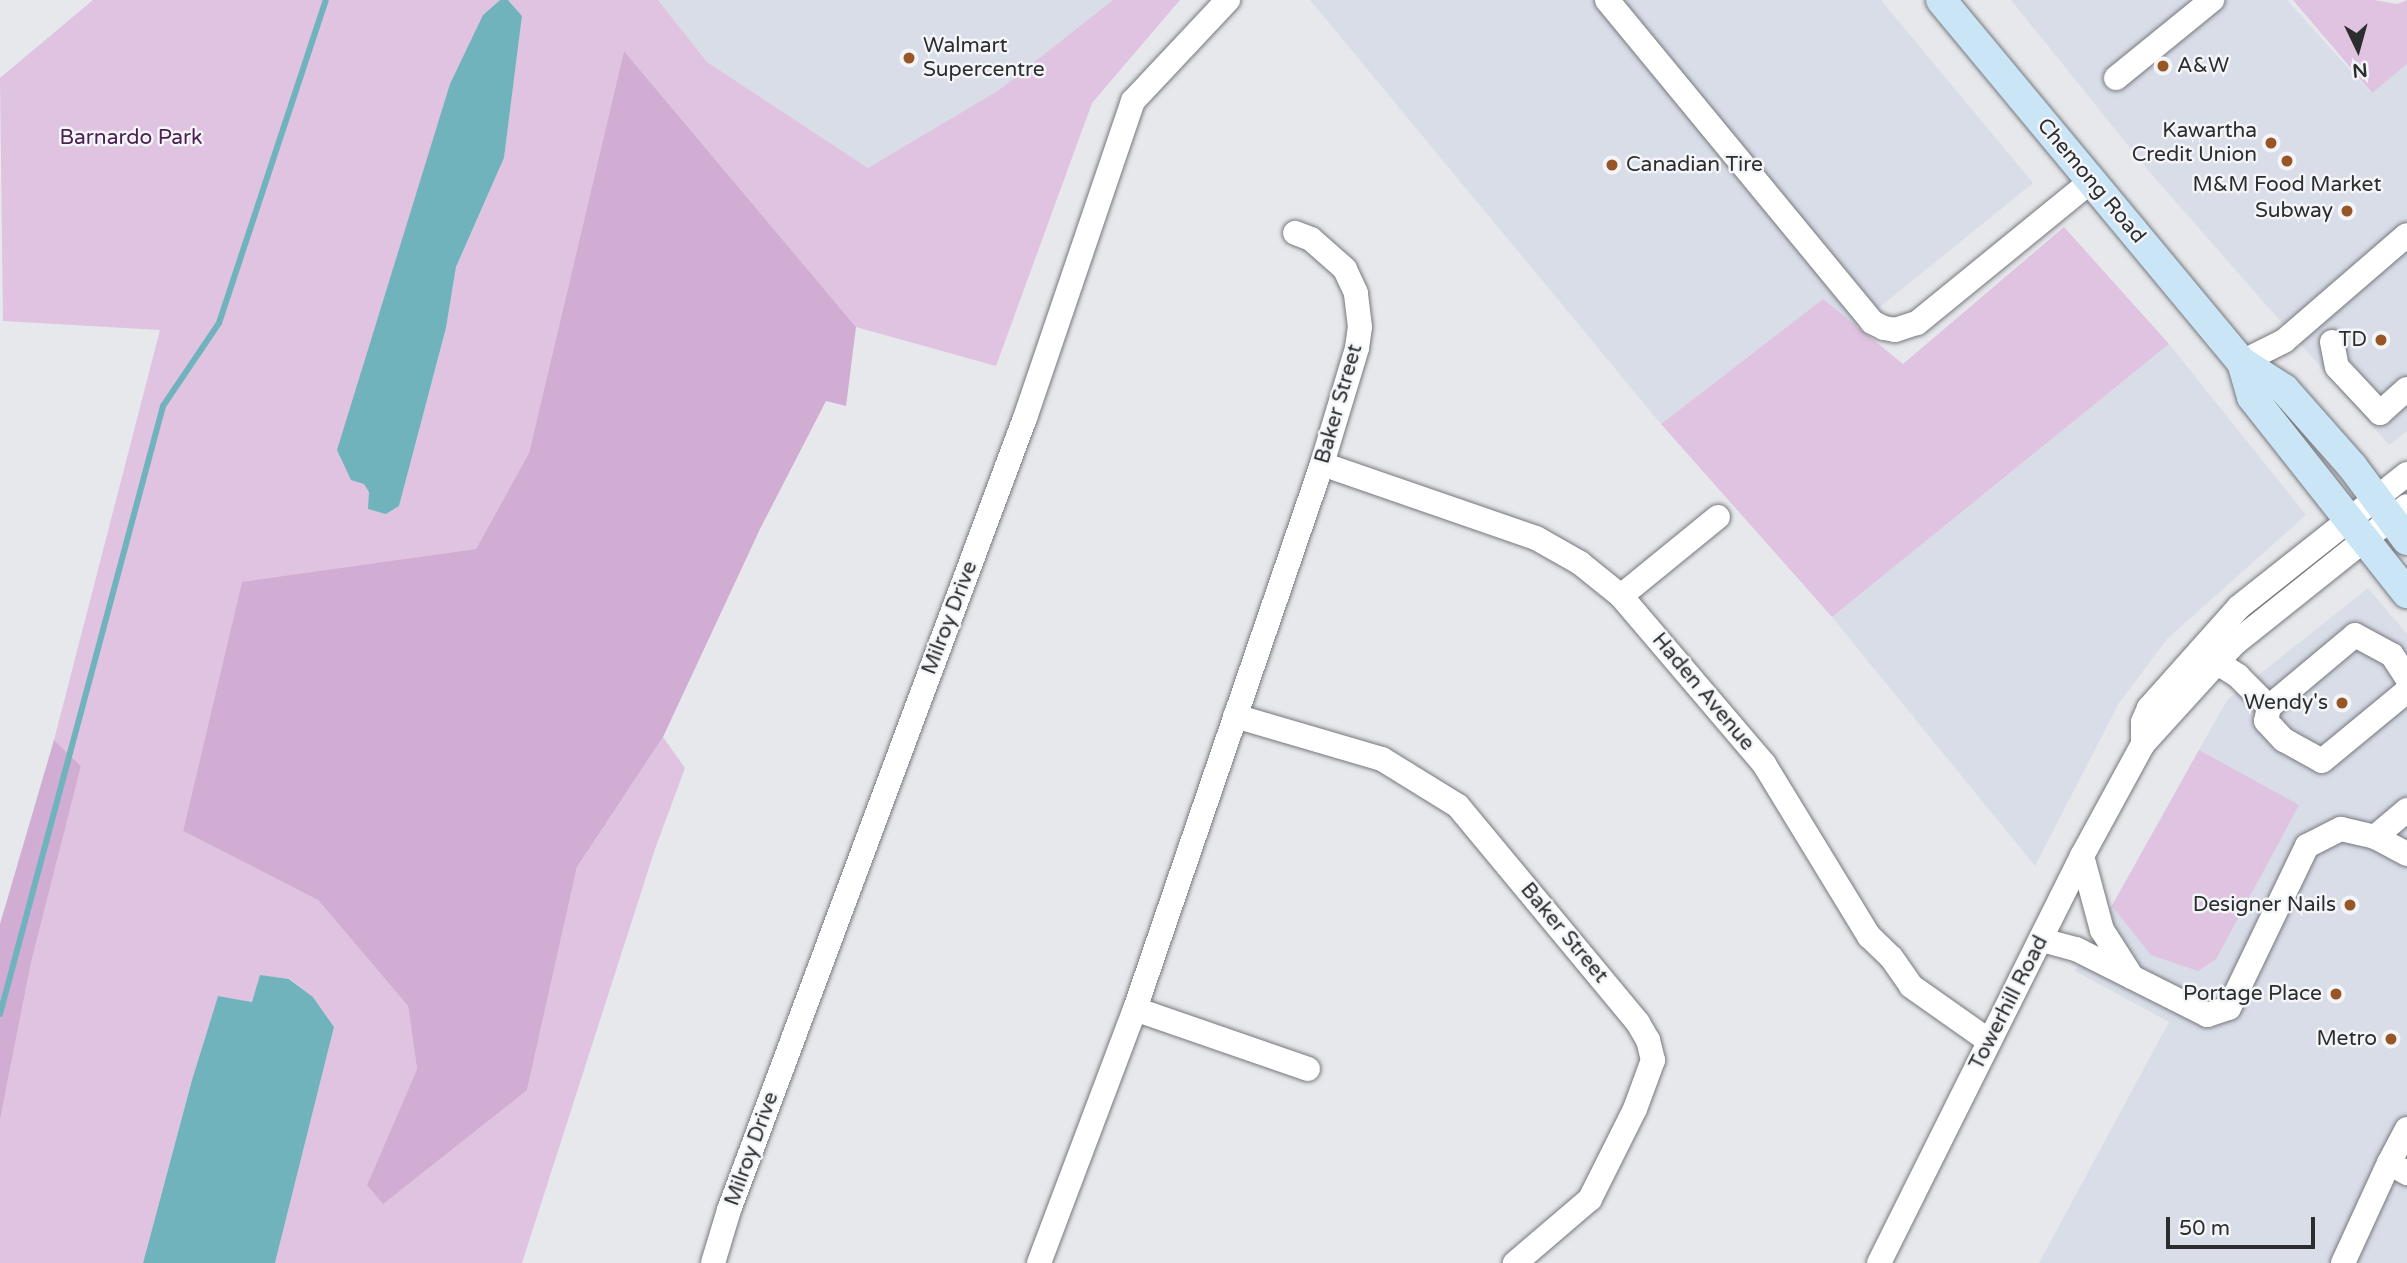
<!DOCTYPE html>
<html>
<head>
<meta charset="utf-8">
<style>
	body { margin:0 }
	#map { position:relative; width:2407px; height:1263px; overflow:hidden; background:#e6e8ec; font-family:"Varela Round",sans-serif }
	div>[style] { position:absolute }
	.built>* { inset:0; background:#d8dde8 }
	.green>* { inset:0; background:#dfc3e0 }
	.forest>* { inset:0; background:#d1acd3 }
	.water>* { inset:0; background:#71b3bc }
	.stream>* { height:6px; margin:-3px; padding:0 3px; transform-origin:3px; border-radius:3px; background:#71b3bc }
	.roads { filter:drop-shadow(0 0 2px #77787c) drop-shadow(0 0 2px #77787c) }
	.minor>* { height:24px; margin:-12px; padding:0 12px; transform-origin:12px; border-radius:12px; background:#fff }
	.major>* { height:30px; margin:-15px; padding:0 15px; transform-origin:15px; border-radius:15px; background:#cae5f6 }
	.dots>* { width:19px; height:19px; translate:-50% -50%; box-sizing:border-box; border:4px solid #f3f5f9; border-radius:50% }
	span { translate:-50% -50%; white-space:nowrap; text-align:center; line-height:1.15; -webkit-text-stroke:5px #f3f5f9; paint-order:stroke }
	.poi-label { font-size:21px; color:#2c2d2e }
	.left { translate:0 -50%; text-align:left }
	.right { translate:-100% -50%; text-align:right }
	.park-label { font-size:21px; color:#4d2051 }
	.street-label { font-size:21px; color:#2c2d2e }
	.north { position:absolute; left:2323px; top:14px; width:70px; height:70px; -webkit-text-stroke:5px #f3f5f9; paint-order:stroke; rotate:175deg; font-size:19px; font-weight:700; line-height:28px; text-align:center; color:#2c2d2e }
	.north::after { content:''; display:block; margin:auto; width:24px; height:32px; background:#2c2d2e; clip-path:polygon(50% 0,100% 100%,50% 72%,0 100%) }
	.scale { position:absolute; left:2166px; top:1217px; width:149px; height:32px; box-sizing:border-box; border:4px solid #2c2d2e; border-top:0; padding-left:9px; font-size:21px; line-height:24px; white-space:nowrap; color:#2c2d2e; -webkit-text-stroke:5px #f3f5f9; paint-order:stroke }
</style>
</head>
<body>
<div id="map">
	<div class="built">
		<div style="clip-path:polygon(658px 0,1113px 0,999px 90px,868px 168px,707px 62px)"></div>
		<div style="clip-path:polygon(1310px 0,1881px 0,2033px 183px,1855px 327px,1823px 299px,1661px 424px)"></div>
		<div style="clip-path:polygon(2011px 0,2287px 0,2371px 93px,2407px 64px,2407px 431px,2389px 445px,2147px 169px)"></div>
		<div style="clip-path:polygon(2169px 344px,2306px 515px,2167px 639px,2119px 703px,2035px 866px,1832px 617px)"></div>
		<div style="clip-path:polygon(2368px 588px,2407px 634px,2407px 1263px,2039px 1263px,2169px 1022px,2075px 971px,2227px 700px)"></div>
	</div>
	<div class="green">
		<div style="clip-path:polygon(93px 0,500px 0,483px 15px,364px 484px,386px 514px,399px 506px,446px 328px,456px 267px,504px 158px,522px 16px,508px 0,658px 0,707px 62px,868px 168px,999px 90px,1113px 0,1180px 0,1092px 103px,996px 366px,856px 327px,624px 51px,529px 453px,476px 549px,242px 583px,183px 831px,318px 900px,408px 1006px,417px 1069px,367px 1185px,527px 1090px,577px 867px,663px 737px,685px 768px,655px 849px,522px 1263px,275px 1263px,334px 1027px,313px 997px,290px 979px,261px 976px,252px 1002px,218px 996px,192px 1080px,143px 1263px,0 1263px,0 1120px,31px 963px,81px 766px,54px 740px,160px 330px,3px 321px,0 78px)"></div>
		<div style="clip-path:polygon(2293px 0,2374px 0,2397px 4px,2407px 0,2407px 64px,2372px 93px)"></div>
		<div style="clip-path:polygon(2064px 227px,2169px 344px,1832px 617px,1661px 424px,1823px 299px,1903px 364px)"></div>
		<div style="clip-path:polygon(2199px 750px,2299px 805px,2216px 959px,2198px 971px,2151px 955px,2112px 906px)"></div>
	</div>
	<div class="forest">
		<div style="clip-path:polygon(624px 51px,856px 327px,846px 406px,826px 401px,760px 529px,663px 737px,577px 867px,527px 1090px,383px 1204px,367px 1185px,417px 1069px,408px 1006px,318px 900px,183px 831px,242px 582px,476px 549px,529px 453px)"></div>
		<div style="clip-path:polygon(54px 740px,81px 766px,31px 963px,0 1120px,0 924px)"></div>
	</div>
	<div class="water">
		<div style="clip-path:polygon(500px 0,508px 0,522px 16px,504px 158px,456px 267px,446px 328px,399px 506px,386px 514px,368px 509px,369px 492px,364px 484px,351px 480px,337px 450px,450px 84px,483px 15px)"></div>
		<div style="clip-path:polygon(260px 975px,289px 979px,313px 997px,334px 1027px,275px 1263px,143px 1263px,192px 1080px,218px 996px,252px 1002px)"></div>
	</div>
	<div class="stream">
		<div style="left:0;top:1014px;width:629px;rotate:-74.99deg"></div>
		<div style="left:163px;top:406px;width:100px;rotate:-56deg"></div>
		<div style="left:219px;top:323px;width:340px;rotate:-71.7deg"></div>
	</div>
	<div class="roads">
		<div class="minor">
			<div style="left:1607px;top:0;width:417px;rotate:50.5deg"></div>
			<div style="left:1872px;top:322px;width:13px;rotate:27deg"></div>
			<div style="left:1884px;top:328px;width:11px;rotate:10deg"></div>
			<div style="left:1895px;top:330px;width:23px;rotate:-18deg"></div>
			<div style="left:1917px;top:323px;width:225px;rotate:-39.2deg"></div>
			<div style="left:2116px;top:78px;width:124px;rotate:-39.1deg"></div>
			<div style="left:2332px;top:342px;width:25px;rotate:79deg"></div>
			<div style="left:2337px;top:367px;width:63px;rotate:46.9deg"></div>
			<div style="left:2380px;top:413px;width:36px;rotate:-42deg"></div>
			<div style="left:2242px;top:362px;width:47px;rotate:-26.6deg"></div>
			<div style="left:2284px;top:341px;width:162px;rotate:-40.8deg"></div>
			<div style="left:1322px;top:464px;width:226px;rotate:19.1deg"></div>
			<div style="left:1536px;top:538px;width:51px;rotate:29.6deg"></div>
			<div style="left:1580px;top:563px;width:53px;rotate:38.8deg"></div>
			<div style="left:1621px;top:596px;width:221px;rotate:49.6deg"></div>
			<div style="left:1764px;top:764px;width:202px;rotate:58.6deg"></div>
			<div style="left:1869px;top:936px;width:30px;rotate:44deg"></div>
			<div style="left:1891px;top:957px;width:35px;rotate:55deg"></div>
			<div style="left:1911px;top:986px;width:95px;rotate:35.2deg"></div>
			<div style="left:1621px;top:596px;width:125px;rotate:-39.2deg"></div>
			<div style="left:2216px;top:662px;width:26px;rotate:32deg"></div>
			<div style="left:2238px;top:676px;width:44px;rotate:45deg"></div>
			<div style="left:2269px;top:707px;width:112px;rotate:-39.9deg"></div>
			<div style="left:2355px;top:635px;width:42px;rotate:28.4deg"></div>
			<div style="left:2392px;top:655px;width:27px;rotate:57deg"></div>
			<div style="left:2269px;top:707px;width:14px;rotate:102deg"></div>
			<div style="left:2266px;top:721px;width:26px;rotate:47deg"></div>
			<div style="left:2284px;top:740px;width:43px;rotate:28.9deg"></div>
			<div style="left:2322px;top:761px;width:110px;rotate:-39.5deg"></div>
			<div style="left:1235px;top:716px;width:153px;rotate:16.3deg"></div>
			<div style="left:1382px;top:759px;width:89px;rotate:31.7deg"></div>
			<div style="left:1458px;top:806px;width:282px;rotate:50.3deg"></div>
			<div style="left:1638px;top:1023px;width:20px;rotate:60deg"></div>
			<div style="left:1648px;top:1040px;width:21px;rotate:76deg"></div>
			<div style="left:1653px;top:1060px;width:52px;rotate:110.2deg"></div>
			<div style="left:1635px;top:1109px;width:101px;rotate:116.6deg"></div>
			<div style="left:1590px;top:1199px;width:99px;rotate:139.5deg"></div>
			<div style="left:2143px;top:744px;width:22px;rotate:-90deg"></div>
			<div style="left:2143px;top:722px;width:15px;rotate:-67deg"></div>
			<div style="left:2149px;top:708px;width:135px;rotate:-48.3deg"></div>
			<div style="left:2239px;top:607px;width:214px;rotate:-38.4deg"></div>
			<div style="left:2375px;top:837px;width:42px;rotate:-40.2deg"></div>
			<div style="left:2082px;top:856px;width:77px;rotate:74.9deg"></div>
			<div style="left:2102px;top:930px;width:56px;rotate:57.4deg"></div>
			<div style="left:2042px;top:940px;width:35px;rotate:15deg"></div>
			<div style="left:2076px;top:949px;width:147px;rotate:26.7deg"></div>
			<div style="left:2207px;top:1015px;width:23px;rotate:-18deg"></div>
			<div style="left:2229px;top:1008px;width:180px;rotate:-64.3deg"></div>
			<div style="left:2307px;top:846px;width:38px;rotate:-27deg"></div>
			<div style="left:2341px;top:829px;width:35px;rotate:13deg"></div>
			<div style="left:2375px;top:837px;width:36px;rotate:28deg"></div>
			<div style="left:1135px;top:1009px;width:183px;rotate:19.1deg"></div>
			<div style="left:2407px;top:1129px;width:38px;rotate:118deg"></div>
			<div style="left:2389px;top:1163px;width:21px;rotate:29deg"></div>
			<div style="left:713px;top:1263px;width:55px;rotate:-73.2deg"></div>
			<div style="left:729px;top:1210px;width:846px;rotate:-69.51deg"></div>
			<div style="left:1025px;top:418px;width:335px;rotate:-71.2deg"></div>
			<div style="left:1133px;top:101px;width:139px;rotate:-46.8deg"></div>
			<div style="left:1039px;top:1263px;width:272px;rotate:-69.3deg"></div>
			<div style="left:1135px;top:1009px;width:576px;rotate:-71.06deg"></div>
			<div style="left:1322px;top:464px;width:121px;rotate:-73.2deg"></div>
			<div style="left:1357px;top:348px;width:21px;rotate:-82deg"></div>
			<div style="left:1360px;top:327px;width:34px;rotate:-97deg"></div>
			<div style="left:1356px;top:293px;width:26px;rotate:-115deg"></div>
			<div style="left:1345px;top:269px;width:45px;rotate:-138.6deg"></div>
			<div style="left:1311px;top:239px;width:17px;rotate:-159deg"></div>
			<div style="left:1879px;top:1263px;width:455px;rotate:-63.5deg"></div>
			<div style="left:2082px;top:856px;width:128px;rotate:-61.4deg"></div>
			<div style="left:2143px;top:744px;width:135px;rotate:-47.7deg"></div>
			<div style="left:2234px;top:644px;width:221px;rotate:-38.6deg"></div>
			<div style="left:2343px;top:1263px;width:110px;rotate:-65.3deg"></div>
		</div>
		<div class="major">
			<div style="left:1941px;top:0;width:471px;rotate:50.3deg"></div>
			<div style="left:2242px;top:362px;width:50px;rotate:32.7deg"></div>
			<div style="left:2284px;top:389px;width:103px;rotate:48.6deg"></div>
			<div style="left:2352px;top:466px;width:92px;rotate:53.4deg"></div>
			<div style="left:2242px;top:362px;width:36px;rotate:74deg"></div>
			<div style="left:2252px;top:397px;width:250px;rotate:51.7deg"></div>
		</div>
	</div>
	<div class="dots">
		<div style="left:909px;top:58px;background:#985526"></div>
		<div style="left:2163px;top:66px;background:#985526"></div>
		<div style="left:2271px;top:143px;background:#985526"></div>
		<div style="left:2287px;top:161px;background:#985526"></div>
		<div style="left:1612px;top:165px;background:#985526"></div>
		<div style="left:2347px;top:211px;background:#985526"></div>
		<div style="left:2381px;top:340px;background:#985526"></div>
		<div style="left:2342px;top:703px;background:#985526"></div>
		<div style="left:2350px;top:905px;background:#985526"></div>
		<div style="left:2336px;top:994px;background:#985526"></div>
		<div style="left:2391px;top:1039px;background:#985526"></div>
	</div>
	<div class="poi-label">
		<span class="left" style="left:923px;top:58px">Walmart<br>Supercentre</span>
		<span class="left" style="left:2177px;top:66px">A&amp;W</span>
		<span class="right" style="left:2257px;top:143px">Kawartha<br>Credit Union</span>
		<span class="left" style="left:1626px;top:165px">Canadian Tire</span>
		<span style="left:2287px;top:185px">M&amp;M Food Market</span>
		<span class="right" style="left:2333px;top:211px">Subway</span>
		<span class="right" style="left:2367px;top:340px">TD</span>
		<span class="right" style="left:2328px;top:703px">Wendy's</span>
		<span class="right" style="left:2336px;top:905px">Designer Nails</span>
		<span class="right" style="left:2322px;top:994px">Portage Place</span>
		<span class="right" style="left:2377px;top:1039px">Metro</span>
	</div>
	<div class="park-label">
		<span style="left:131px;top:138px">Barnardo Park</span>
	</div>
	<div class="street-label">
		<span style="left:2091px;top:181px;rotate:50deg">Chemong Road</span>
		<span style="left:1339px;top:404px;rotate:-74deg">Baker Street</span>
		<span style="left:950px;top:618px;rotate:-69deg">Milroy Drive</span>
		<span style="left:1703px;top:692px;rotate:50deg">Haden Avenue</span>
		<span style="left:1564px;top:933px;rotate:50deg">Baker Street</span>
		<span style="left:2009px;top:1003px;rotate:-63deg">Towerhill Road</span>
		<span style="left:752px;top:1149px;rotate:-70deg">Milroy Drive</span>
	</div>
	<div class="north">N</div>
	<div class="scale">50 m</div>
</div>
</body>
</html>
